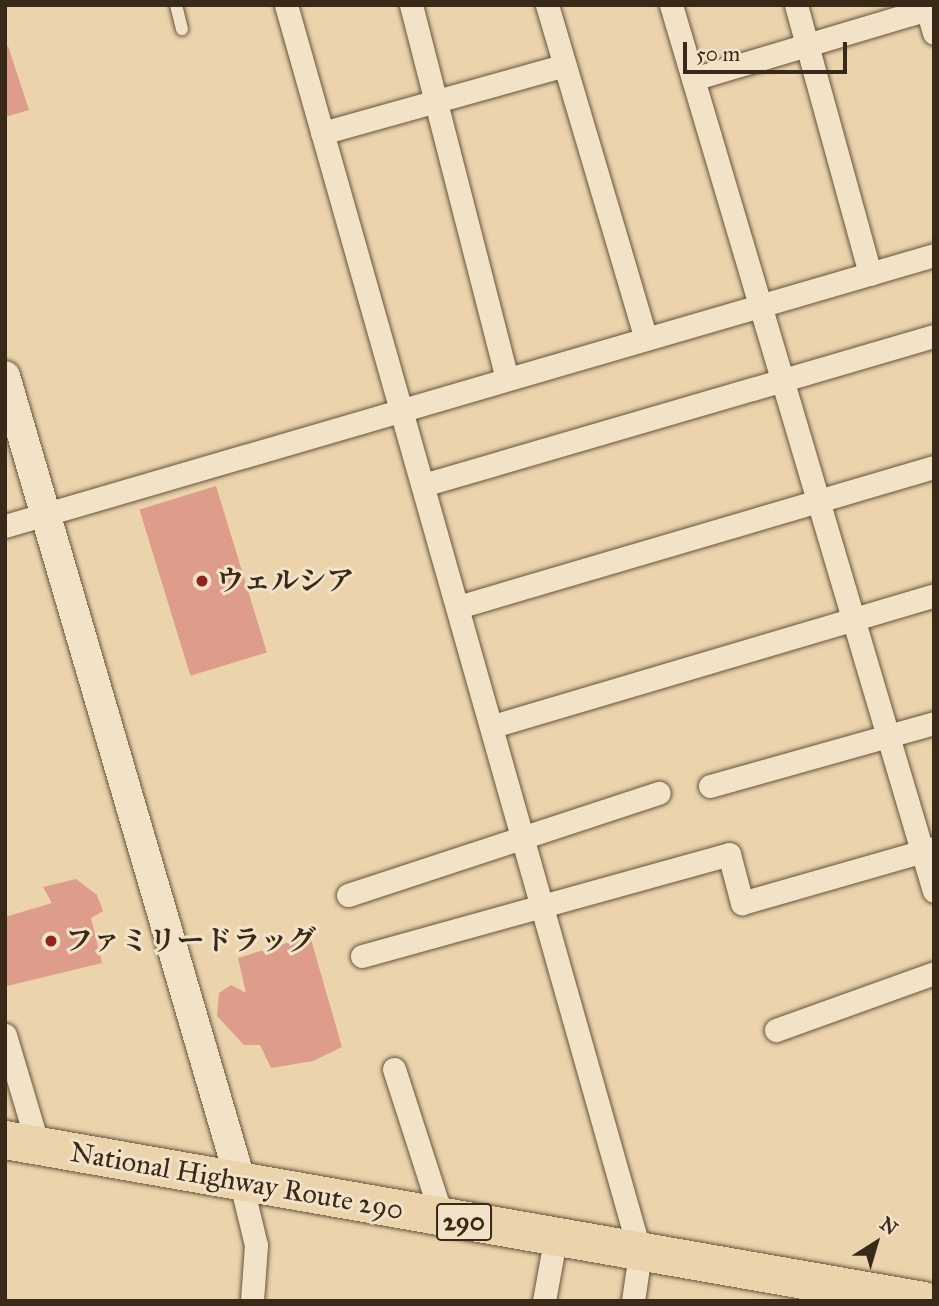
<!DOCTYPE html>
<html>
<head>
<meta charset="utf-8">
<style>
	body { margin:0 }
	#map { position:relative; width:939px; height:1306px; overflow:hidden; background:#ebd3ab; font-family:"IM FELL Great Primer","Noto Serif JP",serif }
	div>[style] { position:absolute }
	.building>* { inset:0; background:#de9c8b; transform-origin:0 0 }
	.roads { filter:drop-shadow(0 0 2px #66543d) drop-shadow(0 0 2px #66543d) }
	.service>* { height:12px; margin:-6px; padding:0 6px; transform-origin:6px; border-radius:6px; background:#f2e2c8 }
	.minor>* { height:23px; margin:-11.5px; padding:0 11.5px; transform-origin:11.5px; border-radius:11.5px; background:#f2e2c8 }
	.tertiary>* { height:30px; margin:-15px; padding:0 15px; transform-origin:15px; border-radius:15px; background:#f2e2c8 }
	.trunk>* { height:38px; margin:-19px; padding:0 19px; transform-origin:19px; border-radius:19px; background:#ebd3ab }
	.dots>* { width:19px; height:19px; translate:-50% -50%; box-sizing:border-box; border:4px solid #f2e2c8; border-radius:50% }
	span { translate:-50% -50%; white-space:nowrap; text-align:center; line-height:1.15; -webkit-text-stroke:6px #f2e2c8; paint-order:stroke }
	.shield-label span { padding:2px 5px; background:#f2e2c8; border:2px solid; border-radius:5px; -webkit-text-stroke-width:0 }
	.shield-label { font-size:26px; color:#392918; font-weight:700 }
	.poi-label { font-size:28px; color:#392918; font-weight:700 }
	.left { translate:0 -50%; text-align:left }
	.street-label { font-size:28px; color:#392918 }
	.frame { position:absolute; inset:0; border:7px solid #392918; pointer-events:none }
	.north { position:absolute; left:841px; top:1208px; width:70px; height:70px; -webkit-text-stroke:5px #f2e2c8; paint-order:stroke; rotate:37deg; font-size:19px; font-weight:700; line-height:28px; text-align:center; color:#392918 }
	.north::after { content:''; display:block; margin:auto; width:24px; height:32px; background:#392918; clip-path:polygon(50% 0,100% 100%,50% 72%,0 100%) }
	.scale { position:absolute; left:683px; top:42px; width:164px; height:32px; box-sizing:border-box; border:4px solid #392918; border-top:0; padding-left:9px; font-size:21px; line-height:24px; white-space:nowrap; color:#392918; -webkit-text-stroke:5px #f2e2c8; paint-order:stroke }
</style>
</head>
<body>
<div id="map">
	<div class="building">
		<div style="clip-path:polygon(8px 46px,29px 110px,5px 117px,5px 47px)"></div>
		<div style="left:216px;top:486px;width:174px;height:80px;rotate:73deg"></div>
		<div style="clip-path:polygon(76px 879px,97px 895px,103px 911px,91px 918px,102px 963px,7px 986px,5px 917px,52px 903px,43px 887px)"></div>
		<div style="clip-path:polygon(310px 936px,342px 1047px,313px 1061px,271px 1068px,260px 1045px,244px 1045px,217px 1016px,219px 993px,231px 985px,246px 993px,238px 958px)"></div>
	</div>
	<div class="roads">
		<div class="service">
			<div style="left:176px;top:5px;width:25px;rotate:76deg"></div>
		</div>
		<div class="minor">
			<div style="left:286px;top:5px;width:1297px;rotate:74.16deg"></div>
			<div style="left:640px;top:1253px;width:49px;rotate:98.3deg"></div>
			<div style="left:411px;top:5px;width:386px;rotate:75.6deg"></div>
			<div style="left:547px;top:5px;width:348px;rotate:73.5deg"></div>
			<div style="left:671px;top:5px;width:924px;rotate:73.47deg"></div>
			<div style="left:796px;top:5px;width:279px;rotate:74.6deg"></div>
			<div style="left:926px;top:5px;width:29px;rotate:74deg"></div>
			<div style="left:693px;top:79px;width:252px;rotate:-16.6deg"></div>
			<div style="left:322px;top:133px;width:252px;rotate:-15.6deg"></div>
			<div style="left:423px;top:485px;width:532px;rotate:-16.26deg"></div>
			<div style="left:5px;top:526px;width:968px;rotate:-16.26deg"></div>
			<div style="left:458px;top:607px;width:496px;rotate:-16.4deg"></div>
			<div style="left:493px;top:726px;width:460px;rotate:-16.5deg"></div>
			<div style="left:710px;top:786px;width:233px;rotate:-15.7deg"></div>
			<div style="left:348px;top:895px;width:327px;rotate:-18.2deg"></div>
			<div style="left:362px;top:956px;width:381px;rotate:-15.5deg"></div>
			<div style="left:729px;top:854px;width:51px;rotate:75.1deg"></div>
			<div style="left:742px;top:903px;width:200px;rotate:-16deg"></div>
			<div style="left:776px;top:1030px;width:168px;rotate:-19.8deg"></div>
			<div style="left:5px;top:1035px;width:116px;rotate:73.4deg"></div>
			<div style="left:394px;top:1069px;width:157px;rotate:72.1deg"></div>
			<div style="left:240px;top:1179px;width:68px;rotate:76.4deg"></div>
			<div style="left:256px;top:1245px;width:56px;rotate:94.1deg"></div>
			<div style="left:544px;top:1301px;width:62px;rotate:-79.8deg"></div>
		</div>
		<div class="tertiary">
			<div style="left:5px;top:376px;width:837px;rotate:73.69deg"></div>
		</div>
		<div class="trunk">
			<div style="left:5px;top:1140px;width:933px;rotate:9.94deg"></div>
		</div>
	</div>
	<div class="dots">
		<div style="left:202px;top:581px;background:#8f2418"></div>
		<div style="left:51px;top:941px;background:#8f2418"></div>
	</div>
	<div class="shield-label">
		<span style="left:464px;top:1222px">290</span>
	</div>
	<div class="poi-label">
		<span class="left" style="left:216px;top:581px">ウェルシア</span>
		<span class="left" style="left:65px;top:941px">ファミリードラッグ</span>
	</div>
	<div class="street-label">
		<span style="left:237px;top:1181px;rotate:10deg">National Highway Route 290</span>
	</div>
	<div class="frame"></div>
	<div class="north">N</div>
	<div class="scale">50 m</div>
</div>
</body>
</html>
